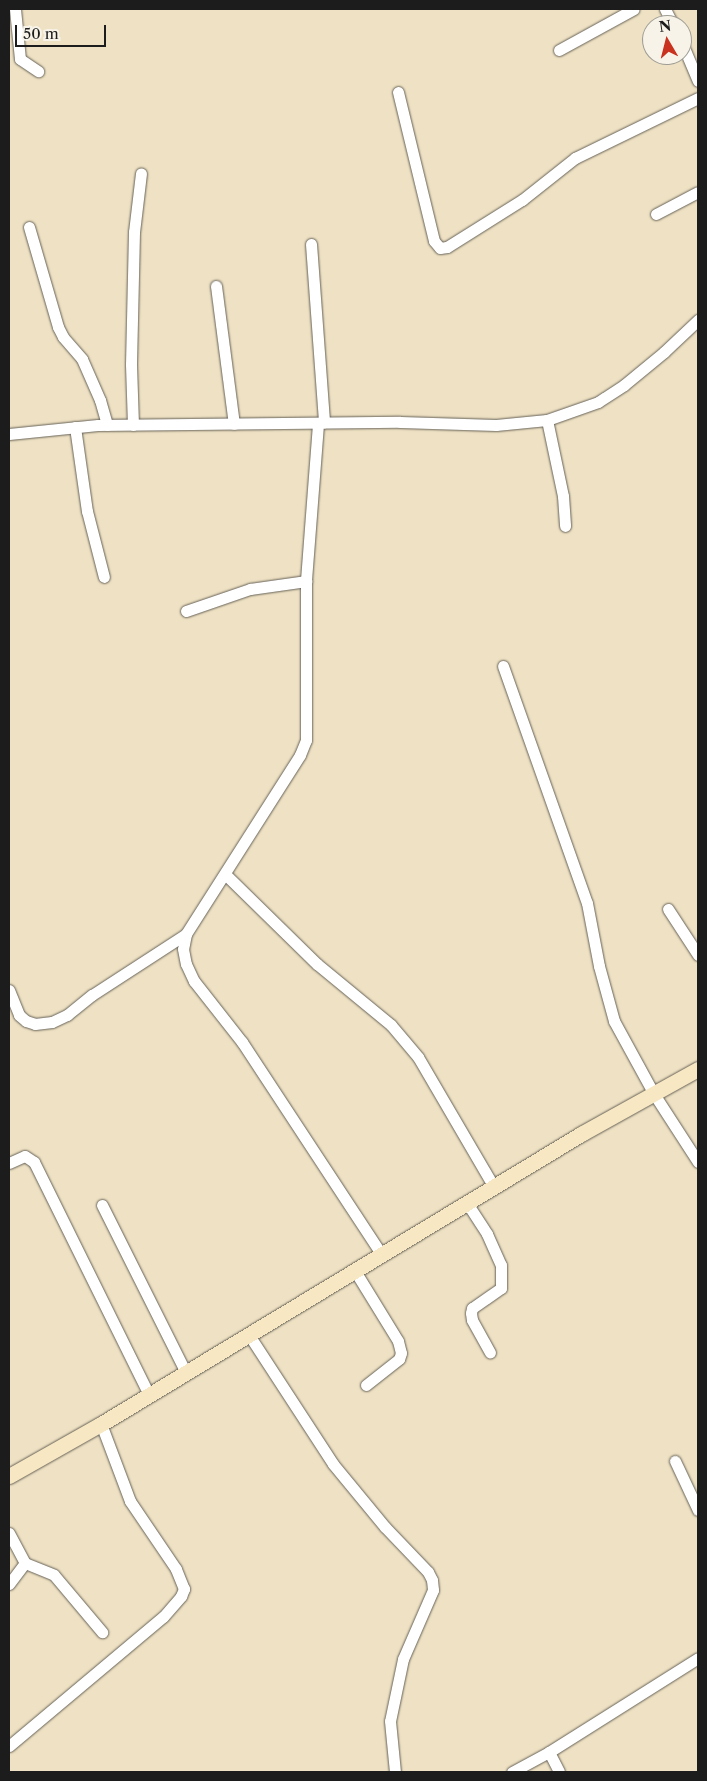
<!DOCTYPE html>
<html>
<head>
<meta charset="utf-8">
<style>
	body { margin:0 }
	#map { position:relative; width:707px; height:1781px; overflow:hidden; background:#efe2c4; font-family:"Libre Caslon Text",serif }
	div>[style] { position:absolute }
	.roads { filter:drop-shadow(0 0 1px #666157) drop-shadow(0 0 1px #666157) }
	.street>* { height:11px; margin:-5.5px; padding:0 5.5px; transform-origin:5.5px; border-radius:5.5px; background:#fff }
	.secondary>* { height:15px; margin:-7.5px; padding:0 7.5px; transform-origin:7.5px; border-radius:7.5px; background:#f7e8c3 }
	span { translate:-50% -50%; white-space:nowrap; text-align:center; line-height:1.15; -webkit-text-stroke:4px #f7f3e8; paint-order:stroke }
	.frame { position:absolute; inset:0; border:10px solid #1c1c1c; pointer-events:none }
	.north { position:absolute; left:642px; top:15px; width:50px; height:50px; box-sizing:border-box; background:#f7f3e8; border:1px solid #9f9d96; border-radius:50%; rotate:352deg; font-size:14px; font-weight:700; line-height:20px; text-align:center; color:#1c1c1c }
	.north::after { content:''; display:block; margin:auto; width:18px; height:22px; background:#c8321e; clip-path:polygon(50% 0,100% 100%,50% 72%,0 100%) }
	.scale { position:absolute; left:15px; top:25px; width:91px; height:22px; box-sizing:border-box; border:2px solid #1c1c1c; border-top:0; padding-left:6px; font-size:15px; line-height:18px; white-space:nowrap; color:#1c1c1c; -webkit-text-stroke:4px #f7f3e8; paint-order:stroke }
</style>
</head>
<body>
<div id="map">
	<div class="roads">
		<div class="street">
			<div style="left:15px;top:9px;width:50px;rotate:84.3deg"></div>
			<div style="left:20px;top:59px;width:22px;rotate:34deg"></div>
			<div style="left:665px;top:9px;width:18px;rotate:63deg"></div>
			<div style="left:682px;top:43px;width:41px;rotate:67.2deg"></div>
			<div style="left:559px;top:50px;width:85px;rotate:-28.7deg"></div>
			<div style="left:398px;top:92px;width:153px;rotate:76.4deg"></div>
			<div style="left:434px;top:241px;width:9px;rotate:49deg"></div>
			<div style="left:440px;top:248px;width:7px;rotate:-8deg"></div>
			<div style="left:447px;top:247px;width:89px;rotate:-32.1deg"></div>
			<div style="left:522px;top:200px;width:68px;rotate:-38.4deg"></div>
			<div style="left:575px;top:158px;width:137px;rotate:-26deg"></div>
			<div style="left:656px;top:214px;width:47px;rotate:-27.6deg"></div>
			<div style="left:29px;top:227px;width:104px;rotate:73.8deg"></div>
			<div style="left:58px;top:327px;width:11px;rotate:63deg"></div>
			<div style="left:63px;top:337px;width:29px;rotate:49deg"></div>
			<div style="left:82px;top:359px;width:45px;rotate:66.3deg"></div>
			<div style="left:100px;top:400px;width:26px;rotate:74deg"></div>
			<div style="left:311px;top:244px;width:179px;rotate:85.8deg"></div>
			<div style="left:216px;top:286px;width:139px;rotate:82.6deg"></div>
			<div style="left:547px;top:420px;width:78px;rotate:78.1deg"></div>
			<div style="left:563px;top:496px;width:30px;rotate:86deg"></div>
			<div style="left:318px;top:424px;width:157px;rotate:94.4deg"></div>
			<div style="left:306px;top:581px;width:159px;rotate:90deg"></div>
			<div style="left:306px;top:740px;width:16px;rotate:112deg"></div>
			<div style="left:300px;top:755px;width:212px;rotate:122.5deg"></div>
			<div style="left:186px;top:934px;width:15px;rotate:101deg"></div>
			<div style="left:183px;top:949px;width:15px;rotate:79deg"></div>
			<div style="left:186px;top:964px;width:19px;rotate:65deg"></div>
			<div style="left:194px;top:981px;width:78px;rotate:51.8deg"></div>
			<div style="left:242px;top:1042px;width:254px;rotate:56.7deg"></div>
			<div style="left:133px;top:425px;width:61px;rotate:-91.9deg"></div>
			<div style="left:131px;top:364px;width:132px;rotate:-88.7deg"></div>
			<div style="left:134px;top:232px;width:59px;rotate:-83.2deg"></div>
			<div style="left:75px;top:427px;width:85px;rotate:81.9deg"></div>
			<div style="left:87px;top:511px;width:68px;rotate:75.6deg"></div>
			<div style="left:9px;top:434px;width:89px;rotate:-5.8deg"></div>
			<div style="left:98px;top:425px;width:302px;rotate:-0.6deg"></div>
			<div style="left:400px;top:422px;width:96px;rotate:1.8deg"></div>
			<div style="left:496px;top:425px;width:51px;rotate:-5.6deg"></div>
			<div style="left:547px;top:420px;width:54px;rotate:-19.4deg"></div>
			<div style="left:598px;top:402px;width:31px;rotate:-33deg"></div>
			<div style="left:624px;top:385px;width:52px;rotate:-39.5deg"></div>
			<div style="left:664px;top:352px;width:47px;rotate:-43.3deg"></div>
			<div style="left:186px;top:611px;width:68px;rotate:-19deg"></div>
			<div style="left:250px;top:589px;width:57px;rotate:-8.1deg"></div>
			<div style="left:503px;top:666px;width:251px;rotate:70.5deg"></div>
			<div style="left:587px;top:903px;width:64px;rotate:79.2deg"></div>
			<div style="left:599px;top:966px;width:57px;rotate:74.7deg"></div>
			<div style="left:614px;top:1021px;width:83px;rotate:61.3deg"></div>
			<div style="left:654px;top:1094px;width:81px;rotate:57.1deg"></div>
			<div style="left:225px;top:874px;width:129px;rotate:44.4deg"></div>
			<div style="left:317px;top:964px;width:96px;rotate:39.5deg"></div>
			<div style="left:391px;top:1025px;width:42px;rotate:49.8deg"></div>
			<div style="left:418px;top:1057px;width:151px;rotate:59.7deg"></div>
			<div style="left:668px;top:909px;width:55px;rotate:56.9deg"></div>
			<div style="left:9px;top:990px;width:27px;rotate:68deg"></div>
			<div style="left:19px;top:1015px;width:9px;rotate:41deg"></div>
			<div style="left:26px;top:1021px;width:9px;rotate:18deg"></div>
			<div style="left:35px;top:1024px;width:17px;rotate:-7deg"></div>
			<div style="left:52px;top:1022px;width:17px;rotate:-25deg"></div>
			<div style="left:67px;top:1015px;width:32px;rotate:-39deg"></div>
			<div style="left:92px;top:995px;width:112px;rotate:-33deg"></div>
			<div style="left:9px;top:1163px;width:17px;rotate:-24deg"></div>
			<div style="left:25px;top:1156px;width:11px;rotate:34deg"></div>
			<div style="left:34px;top:1162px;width:260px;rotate:63.7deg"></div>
			<div style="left:467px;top:1203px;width:37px;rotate:57deg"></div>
			<div style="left:487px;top:1234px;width:34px;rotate:66deg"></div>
			<div style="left:501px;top:1265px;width:23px;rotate:90deg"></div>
			<div style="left:501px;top:1288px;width:35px;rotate:145deg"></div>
			<div style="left:472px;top:1308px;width:5px;rotate:101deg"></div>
			<div style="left:471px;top:1313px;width:7px;rotate:82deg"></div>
			<div style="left:472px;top:1320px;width:37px;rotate:61deg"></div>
			<div style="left:102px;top:1205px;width:188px;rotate:63.4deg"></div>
			<div style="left:355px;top:1271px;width:82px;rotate:58.4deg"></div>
			<div style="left:398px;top:1341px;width:12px;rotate:76deg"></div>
			<div style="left:401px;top:1353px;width:6px;rotate:108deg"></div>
			<div style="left:399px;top:1359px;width:42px;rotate:141.8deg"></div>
			<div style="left:249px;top:1335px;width:154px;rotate:56.9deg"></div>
			<div style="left:333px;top:1464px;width:82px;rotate:50.5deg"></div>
			<div style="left:385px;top:1527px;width:62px;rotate:46.3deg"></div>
			<div style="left:428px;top:1572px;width:9px;rotate:63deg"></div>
			<div style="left:432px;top:1580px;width:10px;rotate:84deg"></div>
			<div style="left:433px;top:1590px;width:75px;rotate:113.5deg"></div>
			<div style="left:403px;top:1659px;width:63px;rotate:101.8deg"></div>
			<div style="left:390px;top:1721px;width:51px;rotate:84.4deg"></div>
			<div style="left:675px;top:1461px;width:54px;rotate:64.9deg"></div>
			<div style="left:9px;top:1533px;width:34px;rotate:62deg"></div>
			<div style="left:25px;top:1563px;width:31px;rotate:22deg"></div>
			<div style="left:54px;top:1575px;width:75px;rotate:49.9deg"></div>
			<div style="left:9px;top:1584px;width:26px;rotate:-53deg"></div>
			<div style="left:9px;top:1746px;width:201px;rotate:-40deg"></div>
			<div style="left:163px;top:1617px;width:28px;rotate:-49deg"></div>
			<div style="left:181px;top:1596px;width:8px;rotate:-67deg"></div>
			<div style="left:184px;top:1589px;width:22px;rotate:-112deg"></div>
			<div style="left:176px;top:1569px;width:82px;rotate:-124.1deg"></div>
			<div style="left:130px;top:1501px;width:82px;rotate:-110.6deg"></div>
			<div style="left:549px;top:1752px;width:22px;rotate:63deg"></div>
			<div style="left:512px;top:1772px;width:42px;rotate:-28.4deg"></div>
			<div style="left:549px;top:1752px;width:176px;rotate:-32.2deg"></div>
		</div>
		<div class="secondary">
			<div style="left:9px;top:1476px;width:106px;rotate:-29.5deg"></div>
			<div style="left:101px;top:1424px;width:561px;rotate:-31.14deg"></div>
			<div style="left:581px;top:1134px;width:134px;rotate:-29.1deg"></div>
		</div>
	</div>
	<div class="frame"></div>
	<div class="north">N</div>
	<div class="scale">50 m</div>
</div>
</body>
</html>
